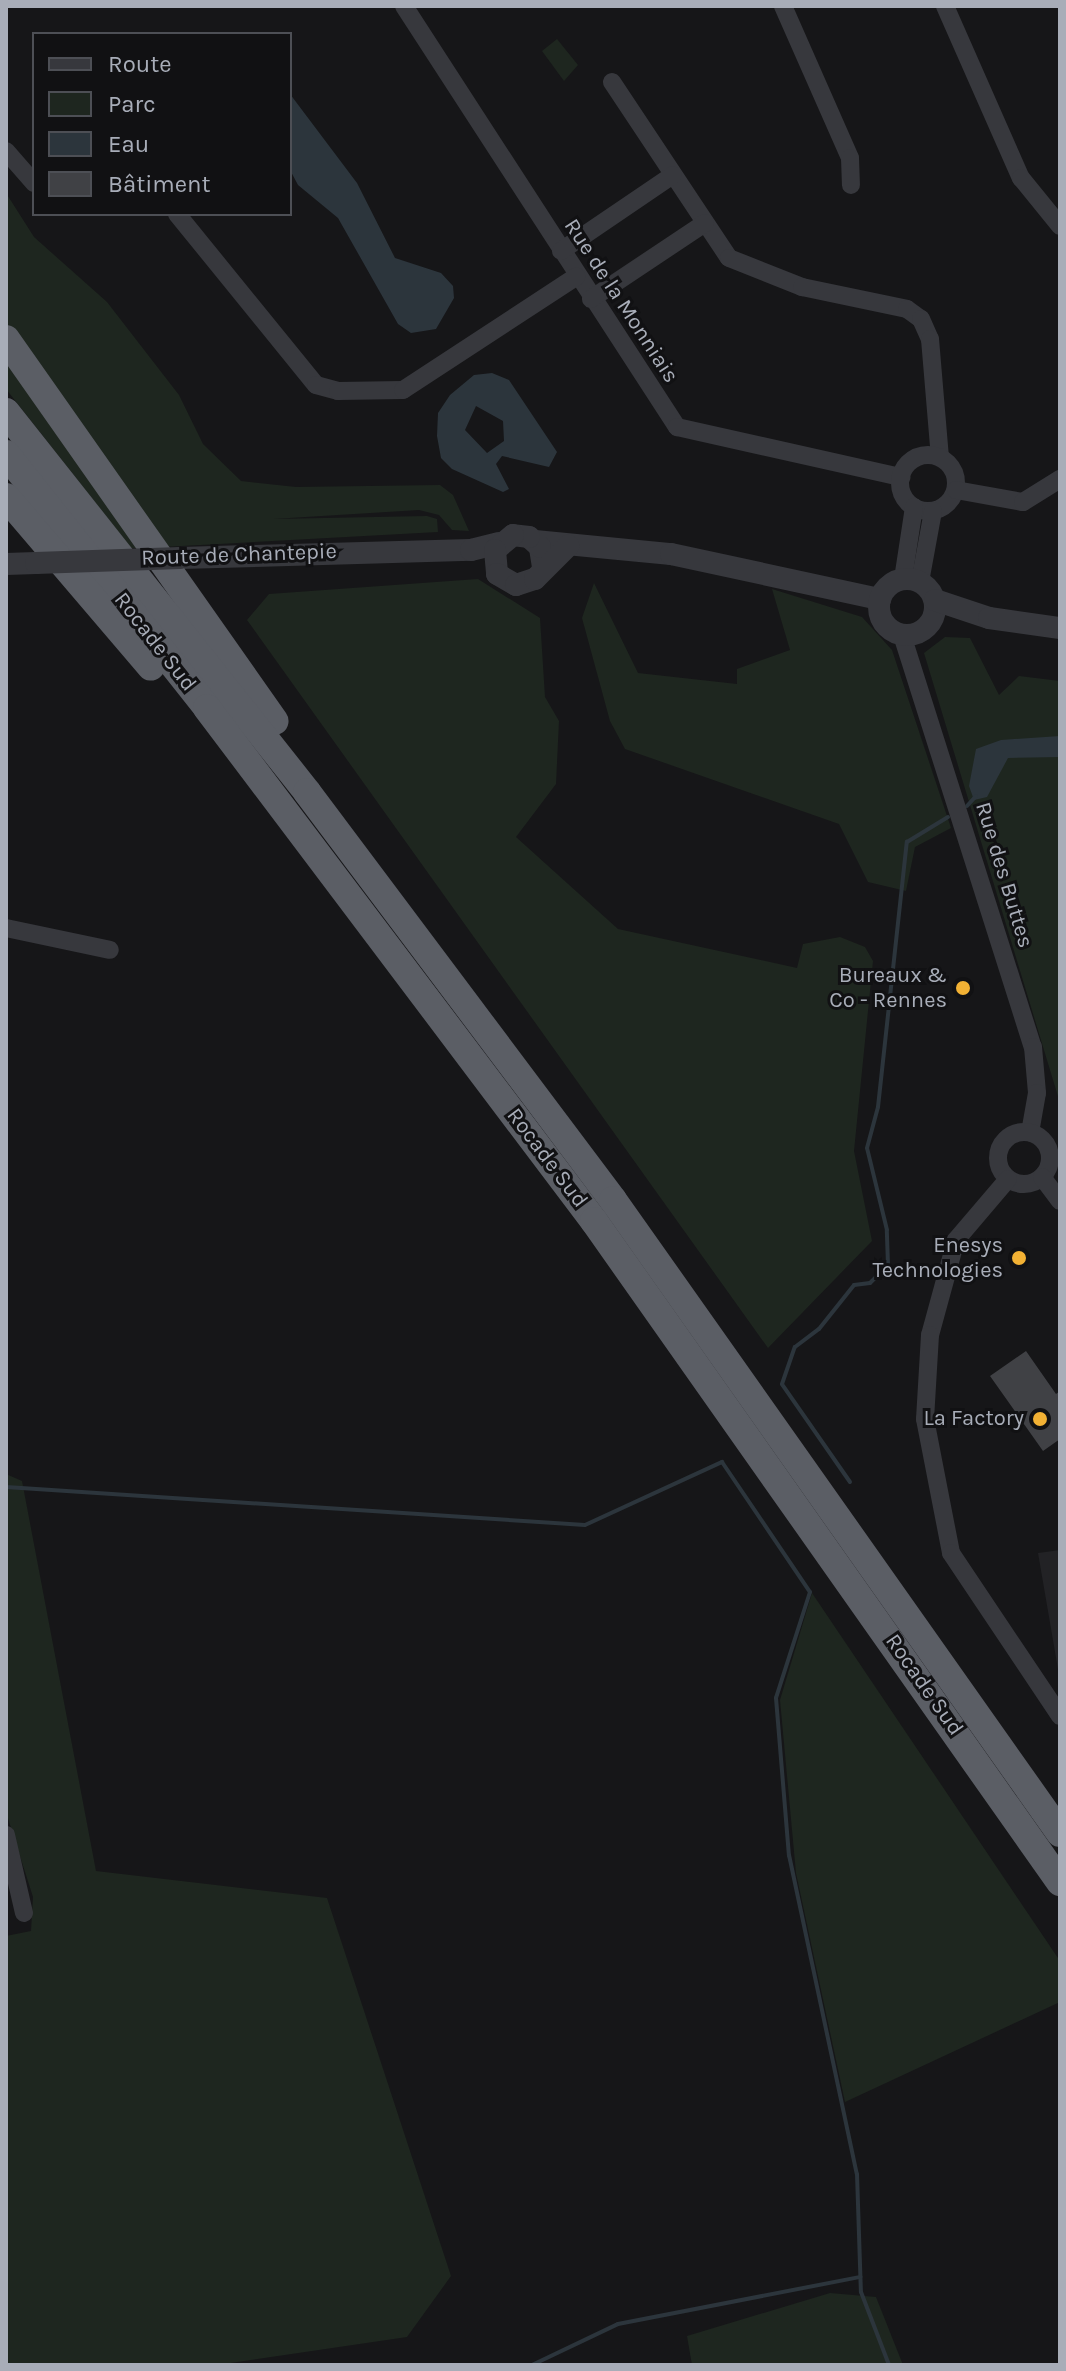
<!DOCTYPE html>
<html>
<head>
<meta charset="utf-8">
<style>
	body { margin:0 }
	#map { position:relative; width:1066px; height:2371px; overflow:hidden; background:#161618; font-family:Karla,sans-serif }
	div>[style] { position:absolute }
	.built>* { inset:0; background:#222225 }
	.green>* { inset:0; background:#1e261f }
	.water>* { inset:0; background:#2c353c }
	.stream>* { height:4px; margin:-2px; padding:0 2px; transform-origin:2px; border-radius:2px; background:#2c353c }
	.building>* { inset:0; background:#404145 }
	.minor>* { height:18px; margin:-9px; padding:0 9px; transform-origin:9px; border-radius:9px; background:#37383d }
	.minor>.ring { margin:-9px; padding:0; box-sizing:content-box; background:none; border:18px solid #37383d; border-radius:50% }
	.tertiary>* { height:22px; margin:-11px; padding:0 11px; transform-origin:11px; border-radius:11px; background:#37383d }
	.tertiary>.ring { margin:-11px; padding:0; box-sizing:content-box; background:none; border:22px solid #37383d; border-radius:50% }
	.trunk>* { height:28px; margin:-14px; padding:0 14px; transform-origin:14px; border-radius:14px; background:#5b5e65 }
	.tertiary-bridge>* { height:22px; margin:-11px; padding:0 11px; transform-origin:11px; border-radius:11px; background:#37383d }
	.dots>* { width:22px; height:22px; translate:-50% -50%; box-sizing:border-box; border:4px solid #111113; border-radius:50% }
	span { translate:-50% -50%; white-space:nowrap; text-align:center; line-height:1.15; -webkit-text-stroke:6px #111113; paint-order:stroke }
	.street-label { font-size:22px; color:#a8adb8 }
	.poi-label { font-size:22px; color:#a8adb8 }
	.right { translate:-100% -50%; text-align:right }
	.frame { position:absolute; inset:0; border:8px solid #a8adb8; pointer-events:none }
	.legend { position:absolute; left:32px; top:32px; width:260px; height:184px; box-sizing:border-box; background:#111113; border:2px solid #4d4f55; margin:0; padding:10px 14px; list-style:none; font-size:24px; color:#a8adb8 }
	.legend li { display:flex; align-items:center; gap:16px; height:40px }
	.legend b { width:40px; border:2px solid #4d4f55 }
</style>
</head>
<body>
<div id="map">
	<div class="built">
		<div style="clip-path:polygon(1060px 1550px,1060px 1681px,1038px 1553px)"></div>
	</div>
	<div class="green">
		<div style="clip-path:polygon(557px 39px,578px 65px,564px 81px,542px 51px)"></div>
		<div style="clip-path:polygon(6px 193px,34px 237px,107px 302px,179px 395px,203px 444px,241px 481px,296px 487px,440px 485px,453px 495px,469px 531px,452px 530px,439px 515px,419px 510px,273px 519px,427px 516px,437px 519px,438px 532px,163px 547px,145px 532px,6px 322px)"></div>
		<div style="clip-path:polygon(6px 351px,139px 548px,131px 548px,6px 389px)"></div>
		<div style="clip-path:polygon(478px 579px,540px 618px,545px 697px,559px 721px,556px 784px,516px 837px,618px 929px,797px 968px,803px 944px,840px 937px,865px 947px,873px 961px,854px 1151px,872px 1241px,768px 1348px,247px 620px,269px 594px)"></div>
		<div style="clip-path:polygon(594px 583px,638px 673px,737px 684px,737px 669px,790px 650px,772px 589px,862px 617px,892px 650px,951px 828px,915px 847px,906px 891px,868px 882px,839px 824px,625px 749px,610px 721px,582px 618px)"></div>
		<div style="clip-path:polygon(945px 637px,970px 638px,999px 695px,1019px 676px,1060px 681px,1060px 1103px,924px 653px)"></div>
		<div style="clip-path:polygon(6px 1474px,22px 1481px,96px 1871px,327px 1898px,451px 2276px,407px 2337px,217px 2365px,6px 2365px,6px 1936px,31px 1931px,33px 1897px,6px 1812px)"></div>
		<div style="clip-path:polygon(812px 1593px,1060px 1961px,1060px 2002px,845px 2102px,796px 1873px,780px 1700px)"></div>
		<div style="clip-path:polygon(830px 2293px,876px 2297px,903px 2365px,692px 2365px,687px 2336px)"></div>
	</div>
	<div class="water">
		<div style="clip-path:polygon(290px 94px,357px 183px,395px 258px,441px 273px,453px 286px,454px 298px,436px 329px,411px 333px,398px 324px,338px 218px,298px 185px,290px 170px)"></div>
		<div style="clip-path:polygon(evenodd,492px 373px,509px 380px,557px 452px,549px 467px,502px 456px,496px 464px,509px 489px,503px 492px,452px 469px,441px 458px,437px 436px,438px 413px,450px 395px,474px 375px,492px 373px,476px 406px,503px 421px,504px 441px,487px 453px,465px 430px,476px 406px)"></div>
		<div style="clip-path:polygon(1060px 736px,1060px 757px,1008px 758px,987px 797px,974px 800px,969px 786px,976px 749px,1001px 740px)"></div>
	</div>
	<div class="stream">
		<div style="left:967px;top:806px;width:13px;rotate:-48deg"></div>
		<div style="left:850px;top:1482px;width:119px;rotate:-124.8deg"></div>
		<div style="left:782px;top:1384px;width:39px;rotate:-71deg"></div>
		<div style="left:795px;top:1347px;width:30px;rotate:-37deg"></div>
		<div style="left:819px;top:1329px;width:56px;rotate:-51.5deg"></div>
		<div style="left:854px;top:1285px;width:16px;rotate:-7deg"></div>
		<div style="left:870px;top:1283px;width:25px;rotate:-45deg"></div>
		<div style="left:888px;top:1265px;width:35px;rotate:-92deg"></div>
		<div style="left:887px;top:1230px;width:84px;rotate:-103.7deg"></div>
		<div style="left:867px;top:1148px;width:42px;rotate:-75deg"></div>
		<div style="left:878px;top:1107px;width:267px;rotate:-83.8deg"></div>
		<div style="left:907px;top:842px;width:48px;rotate:-31.4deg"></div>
		<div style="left:6px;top:1487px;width:580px;rotate:3.75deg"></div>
		<div style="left:585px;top:1525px;width:151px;rotate:-24.7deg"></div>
		<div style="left:722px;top:1462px;width:157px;rotate:55.9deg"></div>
		<div style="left:810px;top:1592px;width:111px;rotate:107.8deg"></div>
		<div style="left:776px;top:1698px;width:158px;rotate:85.3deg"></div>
		<div style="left:789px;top:1855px;width:326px;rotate:78deg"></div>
		<div style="left:857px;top:2174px;width:118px;rotate:88.1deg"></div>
		<div style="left:861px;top:2292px;width:78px;rotate:69deg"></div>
		<div style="left:532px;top:2365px;width:95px;rotate:-25.5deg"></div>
		<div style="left:618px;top:2324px;width:247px;rotate:-11deg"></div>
	</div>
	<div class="building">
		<div style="clip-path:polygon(1026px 1351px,1056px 1394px,1060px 1391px,1060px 1439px,1043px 1451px,990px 1376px)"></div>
	</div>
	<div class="minor">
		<div style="left:404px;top:6px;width:502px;rotate:57.04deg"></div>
		<div style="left:677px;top:427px;width:230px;rotate:12.6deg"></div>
		<div style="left:783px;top:6px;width:166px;rotate:66.2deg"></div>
		<div style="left:850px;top:158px;width:27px;rotate:88deg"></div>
		<div style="left:945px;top:6px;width:188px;rotate:66.2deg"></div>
		<div style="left:1021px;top:178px;width:62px;rotate:50.9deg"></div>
		<div style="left:612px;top:82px;width:211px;rotate:56.4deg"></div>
		<div style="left:729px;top:258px;width:79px;rotate:21.7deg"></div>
		<div style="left:802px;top:287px;width:107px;rotate:11.8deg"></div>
		<div style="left:907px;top:309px;width:17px;rotate:36deg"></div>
		<div style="left:921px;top:319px;width:22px;rotate:66deg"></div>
		<div style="left:930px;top:339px;width:118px;rotate:85.2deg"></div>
		<div style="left:6px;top:151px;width:43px;rotate:48.8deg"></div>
		<div style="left:177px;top:214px;width:220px;rotate:50.9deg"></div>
		<div style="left:316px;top:385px;width:23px;rotate:15deg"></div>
		<div style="left:338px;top:391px;width:65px;rotate:-0.9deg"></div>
		<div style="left:403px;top:390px;width:207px;rotate:-33.2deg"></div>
		<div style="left:561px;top:251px;width:135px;rotate:-34.2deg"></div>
		<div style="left:591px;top:299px;width:137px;rotate:-33.7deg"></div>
		<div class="ring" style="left:900px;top:455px;width:38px;height:38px"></div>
		<div style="left:956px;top:490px;width:68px;rotate:10.2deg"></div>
		<div style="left:1023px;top:502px;width:44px;rotate:-31.9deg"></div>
		<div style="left:903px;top:579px;width:73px;rotate:-81.3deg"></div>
		<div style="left:920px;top:582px;width:72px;rotate:-79.6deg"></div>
		<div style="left:902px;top:635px;width:432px;rotate:72.4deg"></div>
		<div style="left:1033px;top:1047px;width:46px;rotate:85deg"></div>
		<div style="left:1037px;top:1093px;width:40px;rotate:100deg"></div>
		<div style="left:6px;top:928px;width:106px;rotate:11.9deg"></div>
		<div class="ring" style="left:998px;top:1132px;width:34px;height:34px"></div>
		<div style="left:1042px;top:1177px;width:30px;rotate:53deg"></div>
		<div style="left:1008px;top:1179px;width:80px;rotate:130.4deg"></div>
		<div style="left:956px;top:1240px;width:98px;rotate:105.3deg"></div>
		<div style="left:930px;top:1335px;width:84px;rotate:93.4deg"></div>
		<div style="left:925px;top:1419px;width:136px;rotate:79deg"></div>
		<div style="left:951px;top:1553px;width:196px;rotate:56.2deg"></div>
		<div style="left:6px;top:1835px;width:80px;rotate:77deg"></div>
	</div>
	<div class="tertiary">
		<div style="left:535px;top:541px;width:137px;rotate:5.5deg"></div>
		<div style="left:671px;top:554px;width:214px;rotate:12.2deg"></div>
		<div style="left:180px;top:558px;width:291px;rotate:-1.6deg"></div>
		<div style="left:471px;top:550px;width:29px;rotate:-14deg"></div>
		<div style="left:6px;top:564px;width:30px;rotate:-2deg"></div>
		<div style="left:543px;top:567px;width:20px;rotate:-99deg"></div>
		<div style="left:540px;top:547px;width:15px;rotate:-138deg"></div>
		<div style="left:529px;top:537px;width:16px;rotate:-173deg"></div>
		<div style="left:513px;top:535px;width:23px;rotate:140deg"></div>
		<div style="left:495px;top:550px;width:24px;rotate:85deg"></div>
		<div style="left:497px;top:574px;width:22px;rotate:30deg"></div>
		<div style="left:516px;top:585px;width:20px;rotate:-18deg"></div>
		<div style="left:535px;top:579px;width:47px;rotate:-45deg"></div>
		<div class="ring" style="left:879px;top:579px;width:34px;height:34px"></div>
		<div style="left:935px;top:600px;width:57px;rotate:18.4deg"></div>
		<div style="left:989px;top:618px;width:72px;rotate:8deg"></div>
	</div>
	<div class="trunk">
		<div style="left:6px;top:339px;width:467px;rotate:54.9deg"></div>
		<div style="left:6px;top:412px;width:485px;rotate:51.6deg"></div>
		<div style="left:307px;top:792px;width:510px;rotate:53.13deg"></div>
		<div style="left:613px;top:1200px;width:775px;rotate:54.77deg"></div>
		<div style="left:6px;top:454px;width:324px;rotate:51.6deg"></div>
		<div style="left:207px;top:708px;width:643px;rotate:52.97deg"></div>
		<div style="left:594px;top:1221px;width:809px;rotate:54.82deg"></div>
		<div style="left:6px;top:497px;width:223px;rotate:49.5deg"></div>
	</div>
	<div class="tertiary-bridge">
		<div style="left:36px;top:563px;width:144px;rotate:-2deg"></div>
	</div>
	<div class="dots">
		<div style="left:963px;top:988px;background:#f2b134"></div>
		<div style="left:1019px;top:1258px;background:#f2b134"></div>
		<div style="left:1040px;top:1419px;background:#f2b134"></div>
	</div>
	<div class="street-label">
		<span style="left:621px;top:301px;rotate:57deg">Rue de la Monniais</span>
		<span style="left:239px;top:555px;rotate:-2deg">Route de Chantepie</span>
		<span style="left:155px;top:642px;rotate:52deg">Rocade Sud</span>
		<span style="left:1004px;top:875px;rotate:73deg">Rue des Buttes</span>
		<span style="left:547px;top:1158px;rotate:53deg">Rocade Sud</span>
		<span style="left:924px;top:1685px;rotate:55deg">Rocade Sud</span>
	</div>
	<div class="poi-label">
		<span class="right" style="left:947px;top:988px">Bureaux &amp;<br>Co - Rennes</span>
		<span class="right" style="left:1003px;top:1258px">Enesys<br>Technologies</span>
		<span class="right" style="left:1024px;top:1419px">La Factory</span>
	</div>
	<div class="frame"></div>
	<ul class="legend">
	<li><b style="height:10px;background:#37383d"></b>Route</li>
	<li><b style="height:22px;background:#1e261f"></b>Parc</li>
	<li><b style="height:22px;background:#2c353c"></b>Eau</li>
	<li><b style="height:22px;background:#404145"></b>Bâtiment</li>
	</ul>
</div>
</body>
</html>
